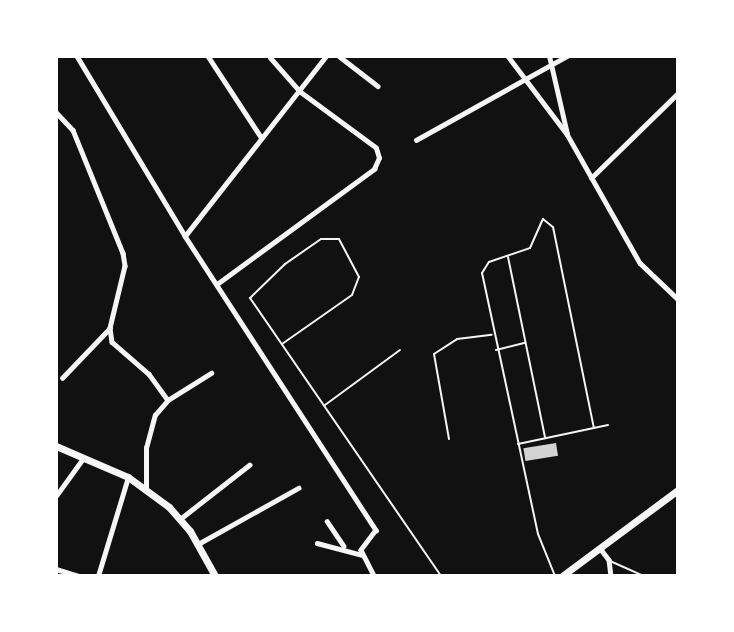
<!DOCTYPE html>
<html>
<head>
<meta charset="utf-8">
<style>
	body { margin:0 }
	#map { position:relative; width:734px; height:632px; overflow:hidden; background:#111; font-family:"Source Sans 3",sans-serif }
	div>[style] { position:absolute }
	.building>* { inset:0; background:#d3d3d3; transform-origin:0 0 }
	.service>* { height:2px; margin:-1px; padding:0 1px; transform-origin:1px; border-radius:1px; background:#f5f5f5 }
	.minor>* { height:4.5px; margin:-2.25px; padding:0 2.25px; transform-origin:2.25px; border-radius:2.25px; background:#f5f5f5 }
	.trunk>* { height:7px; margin:-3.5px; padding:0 3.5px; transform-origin:3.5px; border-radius:3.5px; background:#f5f5f5 }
	span { translate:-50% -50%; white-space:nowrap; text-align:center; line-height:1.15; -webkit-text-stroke:7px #fff; paint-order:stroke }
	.frame { position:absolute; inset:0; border:58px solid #fff; pointer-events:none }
</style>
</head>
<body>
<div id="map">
	<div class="building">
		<div style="left:556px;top:443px;width:13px;height:33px;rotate:81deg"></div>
	</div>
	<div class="service">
		<div style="left:508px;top:257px;width:185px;rotate:78.4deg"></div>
		<div style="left:282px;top:344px;width:85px;rotate:-35deg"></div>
		<div style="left:352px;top:295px;width:19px;rotate:-69deg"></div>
		<div style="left:359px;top:277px;width:43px;rotate:-117.8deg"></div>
		<div style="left:339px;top:239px;width:18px;rotate:180deg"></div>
		<div style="left:321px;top:239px;width:44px;rotate:145.2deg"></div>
		<div style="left:285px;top:264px;width:49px;rotate:135.8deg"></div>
		<div style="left:250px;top:298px;width:337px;rotate:55.5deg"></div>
		<div style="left:496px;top:350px;width:30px;rotate:-14deg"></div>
		<div style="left:325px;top:405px;width:93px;rotate:-36.3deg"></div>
		<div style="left:449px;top:439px;width:86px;rotate:-100deg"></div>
		<div style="left:434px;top:354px;width:27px;rotate:-33deg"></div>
		<div style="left:457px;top:339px;width:35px;rotate:-7deg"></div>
		<div style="left:518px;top:444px;width:92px;rotate:-11.9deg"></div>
		<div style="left:610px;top:561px;width:36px;rotate:24deg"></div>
		<div style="left:555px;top:576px;width:45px;rotate:-112deg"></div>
		<div style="left:538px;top:534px;width:267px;rotate:-102.1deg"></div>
		<div style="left:482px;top:273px;width:13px;rotate:-58deg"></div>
		<div style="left:489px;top:262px;width:43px;rotate:-18.9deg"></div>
		<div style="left:530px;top:248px;width:32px;rotate:-66deg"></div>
		<div style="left:543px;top:219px;width:13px;rotate:39deg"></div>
		<div style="left:553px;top:227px;width:205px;rotate:78.5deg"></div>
	</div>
	<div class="minor">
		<div style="left:77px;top:56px;width:210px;rotate:59deg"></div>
		<div style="left:185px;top:236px;width:351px;rotate:57deg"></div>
		<div style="left:376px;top:530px;width:25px;rotate:127deg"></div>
		<div style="left:361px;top:550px;width:29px;rotate:63deg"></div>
		<div style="left:208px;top:56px;width:97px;rotate:56.8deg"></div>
		<div style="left:339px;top:56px;width:49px;rotate:37.6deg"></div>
		<div style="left:508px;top:56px;width:98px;rotate:52.9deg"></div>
		<div style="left:567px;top:134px;width:80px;rotate:-103deg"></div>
		<div style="left:56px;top:112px;width:25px;rotate:47deg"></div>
		<div style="left:73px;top:130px;width:133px;rotate:67.9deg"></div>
		<div style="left:123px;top:253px;width:13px;rotate:81deg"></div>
		<div style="left:125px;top:266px;width:64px;rotate:103.6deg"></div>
		<div style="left:110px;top:328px;width:14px;rotate:82deg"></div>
		<div style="left:112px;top:342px;width:49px;rotate:40.9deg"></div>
		<div style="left:149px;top:374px;width:32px;rotate:54deg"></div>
		<div style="left:567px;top:134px;width:148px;rotate:60.5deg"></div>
		<div style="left:640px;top:263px;width:52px;rotate:43.5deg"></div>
		<div style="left:416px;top:140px;width:173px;rotate:-29.1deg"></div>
		<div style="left:591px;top:178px;width:122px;rotate:-44.3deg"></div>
		<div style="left:185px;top:236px;width:229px;rotate:-51.9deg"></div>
		<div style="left:217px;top:284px;width:195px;rotate:-36.2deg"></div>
		<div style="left:374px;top:169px;width:12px;rotate:-66deg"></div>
		<div style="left:379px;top:158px;width:10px;rotate:-107deg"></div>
		<div style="left:376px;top:148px;width:94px;rotate:-143.6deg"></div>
		<div style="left:300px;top:92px;width:45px;rotate:-131.4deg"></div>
		<div style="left:62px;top:378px;width:69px;rotate:-46.2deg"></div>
		<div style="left:146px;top:489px;width:41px;rotate:-90deg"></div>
		<div style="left:146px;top:448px;width:34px;rotate:-75deg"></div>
		<div style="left:155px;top:415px;width:20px;rotate:-49deg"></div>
		<div style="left:168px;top:400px;width:51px;rotate:-32.1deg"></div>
		<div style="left:56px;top:496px;width:44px;rotate:-54.2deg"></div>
		<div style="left:180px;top:519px;width:88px;rotate:-38deg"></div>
		<div style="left:327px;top:521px;width:30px;rotate:56deg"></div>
		<div style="left:317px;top:543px;width:47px;rotate:14.9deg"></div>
		<div style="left:198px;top:544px;width:115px;rotate:-29.2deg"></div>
		<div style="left:600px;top:548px;width:15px;rotate:53deg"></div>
		<div style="left:609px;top:560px;width:16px;rotate:83deg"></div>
		<div style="left:56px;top:569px;width:24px;rotate:17deg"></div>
		<div style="left:98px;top:576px;width:103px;rotate:-73.1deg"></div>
	</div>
	<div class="trunk">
		<div style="left:56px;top:446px;width:78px;rotate:23.3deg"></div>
		<div style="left:128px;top:477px;width:51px;rotate:36.2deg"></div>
		<div style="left:169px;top:507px;width:32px;rotate:49deg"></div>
		<div style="left:190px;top:531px;width:51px;rotate:60.9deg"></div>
		<div style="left:562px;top:576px;width:144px;rotate:-36.6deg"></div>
	</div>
	<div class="frame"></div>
</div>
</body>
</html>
